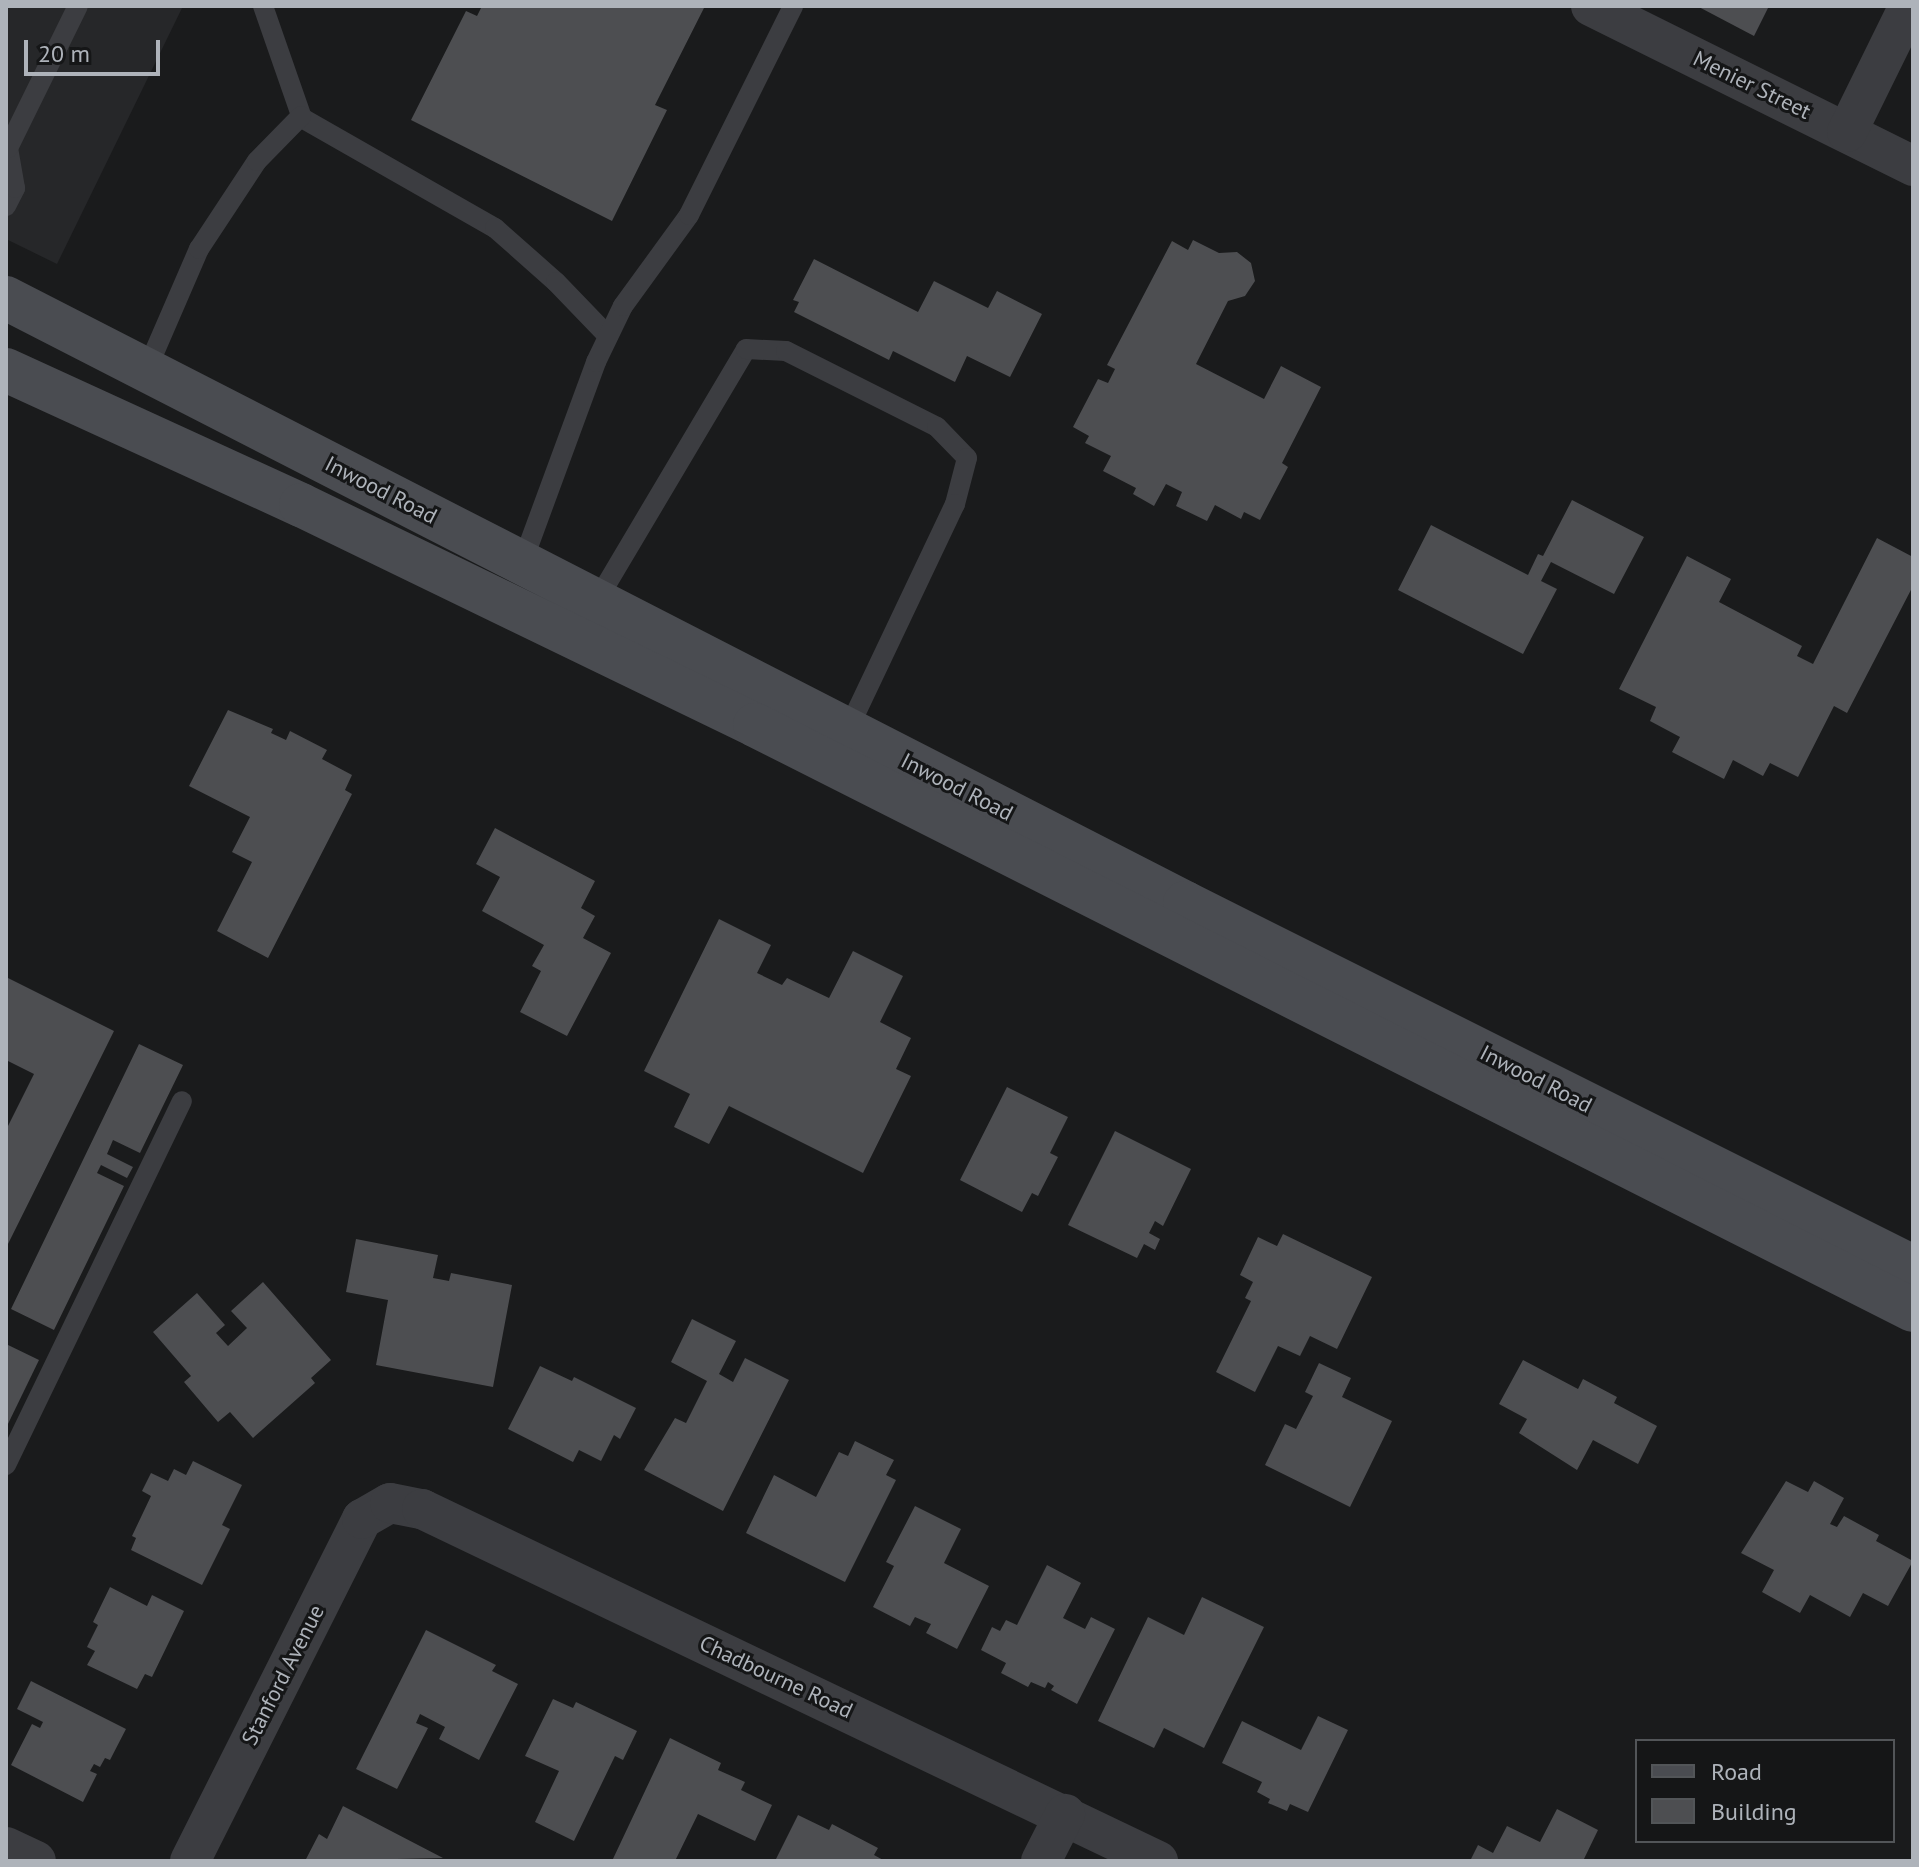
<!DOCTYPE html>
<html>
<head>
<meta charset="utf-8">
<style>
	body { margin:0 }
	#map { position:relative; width:1919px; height:1867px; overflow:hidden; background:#1a1b1c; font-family:"PT Sans",sans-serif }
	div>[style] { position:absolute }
	.built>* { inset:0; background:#262729 }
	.building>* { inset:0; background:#4d4e51 }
	.service>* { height:20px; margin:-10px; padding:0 10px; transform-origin:10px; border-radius:10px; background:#3c3d41 }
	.minor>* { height:40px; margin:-20px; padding:0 20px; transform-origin:20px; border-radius:20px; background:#3c3d41 }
	.secondary>* { height:44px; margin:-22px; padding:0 22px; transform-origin:22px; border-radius:22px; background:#4a4c51 }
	span { translate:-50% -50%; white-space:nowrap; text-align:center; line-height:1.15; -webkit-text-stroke:6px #151617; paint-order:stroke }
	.street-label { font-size:22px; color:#aeb3ba }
	.frame { position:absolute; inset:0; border:8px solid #aeb3ba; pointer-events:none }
	.legend { position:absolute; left:1635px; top:1739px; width:260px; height:104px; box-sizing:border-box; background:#151617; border:2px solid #525558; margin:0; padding:10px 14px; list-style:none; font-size:24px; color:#aeb3ba }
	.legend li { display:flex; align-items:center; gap:16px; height:40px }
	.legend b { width:40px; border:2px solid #525558 }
	.scale { position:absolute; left:24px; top:40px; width:136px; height:36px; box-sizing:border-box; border:4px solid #aeb3ba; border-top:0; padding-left:10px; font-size:24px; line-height:28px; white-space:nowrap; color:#aeb3ba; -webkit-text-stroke:6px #151617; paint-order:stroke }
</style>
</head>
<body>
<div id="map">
	<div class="built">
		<div style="clip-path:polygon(6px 6px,183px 6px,57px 264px,6px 239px)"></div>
	</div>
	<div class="building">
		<div style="clip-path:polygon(482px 6px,705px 6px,655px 105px,667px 110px,612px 221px,411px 120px,466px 11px,477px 16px)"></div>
		<div style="clip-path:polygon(1697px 6px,1769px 6px,1754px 36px)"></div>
		<div style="clip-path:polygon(1193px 240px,1219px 253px,1237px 252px,1251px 263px,1255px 281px,1245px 296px,1228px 301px,1196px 364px,1264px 399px,1281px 366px,1321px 387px,1282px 463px,1288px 467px,1260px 520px,1244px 512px,1241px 519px,1215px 505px,1207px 521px,1176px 506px,1182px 492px,1166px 484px,1154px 506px,1133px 494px,1136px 488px,1103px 471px,1111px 456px,1085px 443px,1089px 436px,1073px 427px,1098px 379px,1108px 383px,1115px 369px,1107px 365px,1172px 241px,1188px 250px)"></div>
		<div style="clip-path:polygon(814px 259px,918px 312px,934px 281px,988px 308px,997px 291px,1042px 314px,1010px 377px,967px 356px,955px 382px,893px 351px,889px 360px,794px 312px,799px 302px,793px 300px)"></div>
		<div style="clip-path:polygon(1572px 500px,1644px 537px,1614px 594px,1551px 562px,1541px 581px,1557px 589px,1523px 654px,1398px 590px,1431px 525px,1528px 575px,1538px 554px,1543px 556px)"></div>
		<div style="clip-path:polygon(1877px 538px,1913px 557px,1913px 586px,1847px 713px,1834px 706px,1798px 777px,1770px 763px,1763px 776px,1733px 760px,1724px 779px,1672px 752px,1680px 737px,1650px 721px,1656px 707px,1619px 689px,1687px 556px,1731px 579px,1719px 602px,1802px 646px,1797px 656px,1813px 664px)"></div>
		<div style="clip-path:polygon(228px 710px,273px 729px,271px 733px,286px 740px,290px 731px,327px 750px,322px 759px,352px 775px,345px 790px,352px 794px,268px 958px,217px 931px,252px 862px,232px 852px,250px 817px,189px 786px)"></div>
		<div style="clip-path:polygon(495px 828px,595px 881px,581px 908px,595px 916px,583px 938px,611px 953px,567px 1036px,520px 1012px,541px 971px,532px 966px,544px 945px,482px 911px,500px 877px,476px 864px)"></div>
		<div style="clip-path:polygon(719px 919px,771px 945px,757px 973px,782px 985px,787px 978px,829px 998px,853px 951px,903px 976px,880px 1022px,911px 1038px,896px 1069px,911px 1076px,863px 1173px,729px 1106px,709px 1144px,674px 1127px,690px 1094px,644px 1071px)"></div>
		<div style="clip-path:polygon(6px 977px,114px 1031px,6px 1248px,6px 1130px,34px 1074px,6px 1060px)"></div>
		<div style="clip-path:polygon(139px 1044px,183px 1065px,140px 1153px,113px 1140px,107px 1154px,133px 1167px,127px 1178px,101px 1165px,97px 1173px,124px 1186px,54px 1330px,11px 1309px)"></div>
		<div style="clip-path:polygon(1007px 1087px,1068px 1117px,1050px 1153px,1058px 1157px,1038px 1196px,1032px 1193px,1022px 1212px,960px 1180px)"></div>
		<div style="clip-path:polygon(1115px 1131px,1191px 1169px,1163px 1226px,1155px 1221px,1149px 1233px,1160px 1239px,1155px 1250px,1144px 1244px,1137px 1258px,1068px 1225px)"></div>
		<div style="clip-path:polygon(1283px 1234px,1372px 1277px,1337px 1349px,1310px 1336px,1300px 1356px,1278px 1346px,1255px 1392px,1216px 1372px,1251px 1301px,1245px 1298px,1253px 1282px,1240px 1275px,1258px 1237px,1277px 1246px)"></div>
		<div style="clip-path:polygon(356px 1239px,438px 1255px,433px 1278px,449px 1281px,451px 1273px,512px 1285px,493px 1387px,376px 1365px,388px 1300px,346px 1292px)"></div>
		<div style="clip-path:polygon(263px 1282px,331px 1360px,311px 1378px,315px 1383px,253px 1438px,230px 1412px,218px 1422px,184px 1382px,191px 1376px,153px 1332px,197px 1293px,225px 1325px,216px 1333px,228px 1346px,247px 1328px,231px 1311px)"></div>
		<div style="clip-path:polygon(692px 1319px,736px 1341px,719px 1374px,733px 1382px,745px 1358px,789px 1380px,723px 1511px,644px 1470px,675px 1418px,686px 1423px,707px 1381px,671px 1362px)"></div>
		<div style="clip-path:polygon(6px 1344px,39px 1360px,6px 1428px)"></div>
		<div style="clip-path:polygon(1523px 1360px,1578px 1389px,1583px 1379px,1617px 1397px,1614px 1403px,1657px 1426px,1638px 1464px,1593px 1440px,1577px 1470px,1519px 1433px,1527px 1419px,1499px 1404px)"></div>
		<div style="clip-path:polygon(1319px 1363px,1351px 1378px,1342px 1397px,1392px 1421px,1350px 1507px,1265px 1465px,1285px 1424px,1296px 1429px,1313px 1396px,1305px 1392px)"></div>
		<div style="clip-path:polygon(540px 1366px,572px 1381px,574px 1377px,636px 1408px,620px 1439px,614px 1435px,601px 1461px,579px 1450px,573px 1462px,508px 1429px)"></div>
		<div style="clip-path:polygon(855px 1441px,894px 1460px,886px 1475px,896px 1480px,845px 1582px,746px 1533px,774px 1475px,816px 1497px,839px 1452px,848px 1456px)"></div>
		<div style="clip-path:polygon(193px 1461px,242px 1485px,222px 1525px,230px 1529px,202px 1585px,131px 1550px,136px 1538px,132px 1536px,151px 1496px,142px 1491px,151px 1473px,168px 1481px,174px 1469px,186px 1475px)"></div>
		<div style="clip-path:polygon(1786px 1481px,1808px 1492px,1814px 1481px,1844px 1498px,1830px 1524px,1837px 1527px,1844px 1516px,1879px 1535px,1876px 1541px,1913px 1561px,1888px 1606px,1863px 1593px,1850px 1617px,1810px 1595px,1800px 1613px,1762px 1592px,1774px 1570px,1741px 1553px)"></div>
		<div style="clip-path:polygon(915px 1506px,961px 1529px,944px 1563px,989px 1586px,957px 1649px,926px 1633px,931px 1624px,915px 1617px,910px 1626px,873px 1607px,894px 1566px,886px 1562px)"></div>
		<div style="clip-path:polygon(1047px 1565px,1081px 1583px,1063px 1618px,1085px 1629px,1091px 1617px,1115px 1629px,1077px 1704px,1051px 1690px,1054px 1686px,1048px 1682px,1045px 1688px,1031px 1682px,1028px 1687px,1001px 1673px,1006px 1663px,981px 1650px,992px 1627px,1000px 1631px,1006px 1620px,1017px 1625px)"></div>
		<div style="clip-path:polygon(110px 1587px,147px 1606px,152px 1595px,184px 1611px,152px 1677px,145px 1674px,137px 1689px,87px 1665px,95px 1651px,87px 1647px,98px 1625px,93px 1622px)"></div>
		<div style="clip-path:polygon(1202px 1597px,1264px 1627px,1204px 1748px,1164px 1728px,1154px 1748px,1098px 1721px,1148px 1617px,1184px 1635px)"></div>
		<div style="clip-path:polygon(426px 1630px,496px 1665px,492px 1671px,518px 1684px,479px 1760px,439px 1739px,445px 1727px,420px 1714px,416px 1723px,428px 1728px,397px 1789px,356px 1769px)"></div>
		<div style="clip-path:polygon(31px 1681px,126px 1729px,110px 1760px,105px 1758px,100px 1767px,94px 1764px,90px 1771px,97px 1774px,83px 1802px,11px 1765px,32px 1724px,40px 1728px,43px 1722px,17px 1709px)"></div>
		<div style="clip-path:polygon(553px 1699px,573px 1708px,576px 1702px,637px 1731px,623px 1760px,615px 1756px,574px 1841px,535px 1822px,559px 1771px,525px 1756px)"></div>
		<div style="clip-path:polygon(1318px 1716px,1348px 1730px,1308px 1812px,1290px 1804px,1287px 1811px,1268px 1803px,1270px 1799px,1257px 1792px,1262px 1782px,1222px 1763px,1242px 1721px,1301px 1750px)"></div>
		<div style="clip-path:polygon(670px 1738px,721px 1763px,718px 1770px,745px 1782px,741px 1790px,772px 1805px,755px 1841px,698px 1814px,675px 1861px,612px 1861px)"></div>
		<div style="clip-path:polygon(343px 1806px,443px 1858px,305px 1861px,319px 1834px,327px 1839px)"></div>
		<div style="clip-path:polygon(1557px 1809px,1598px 1830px,1583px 1861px,1470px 1861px,1478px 1845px,1493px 1853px,1507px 1826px,1540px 1842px)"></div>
		<div style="clip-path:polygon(798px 1815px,829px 1830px,832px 1824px,878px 1848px,874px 1855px,885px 1861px,775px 1861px)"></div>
	</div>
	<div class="service">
		<div style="left:263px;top:6px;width:119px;rotate:70.8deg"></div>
		<div style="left:302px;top:118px;width:222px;rotate:29.7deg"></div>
		<div style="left:495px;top:228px;width:81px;rotate:41.5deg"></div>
		<div style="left:556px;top:282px;width:75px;rotate:46.1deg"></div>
		<div style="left:6px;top:206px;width:20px;rotate:-63deg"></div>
		<div style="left:15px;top:188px;width:41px;rotate:-99.9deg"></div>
		<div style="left:8px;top:148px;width:158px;rotate:-63.8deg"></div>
		<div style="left:147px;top:369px;width:131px;rotate:-66.6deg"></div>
		<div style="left:199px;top:249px;width:105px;rotate:-56.6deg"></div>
		<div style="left:257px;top:161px;width:63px;rotate:-45.6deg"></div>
		<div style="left:521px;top:566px;width:217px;rotate:-69.8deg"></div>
		<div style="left:596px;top:362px;width:62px;rotate:-64.3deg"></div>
		<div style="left:623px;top:306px;width:112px;rotate:-54deg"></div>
		<div style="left:689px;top:215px;width:233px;rotate:-63.5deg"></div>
		<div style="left:596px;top:602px;width:294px;rotate:-59.3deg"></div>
		<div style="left:746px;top:349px;width:40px;rotate:2.9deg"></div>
		<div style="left:786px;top:351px;width:169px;rotate:26.7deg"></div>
		<div style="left:937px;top:427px;width:43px;rotate:45.9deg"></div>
		<div style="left:967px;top:458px;width:48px;rotate:104.6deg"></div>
		<div style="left:955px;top:504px;width:251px;rotate:115.4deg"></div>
		<div style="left:6px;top:1465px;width:404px;rotate:-64.2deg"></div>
	</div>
	<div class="minor">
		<div style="left:1591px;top:6px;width:360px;rotate:26.4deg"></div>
		<div style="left:1847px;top:132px;width:140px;rotate:-63.8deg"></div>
		<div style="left:6px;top:1847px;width:33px;rotate:25deg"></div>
		<div style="left:190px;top:1861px;width:383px;rotate:-63.3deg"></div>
		<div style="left:362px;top:1519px;width:32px;rotate:-30deg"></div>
		<div style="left:390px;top:1503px;width:33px;rotate:11deg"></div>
		<div style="left:422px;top:1509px;width:816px;rotate:25.56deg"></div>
		<div style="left:1041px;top:1861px;width:53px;rotate:-62.9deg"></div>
	</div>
	<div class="secondary">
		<div style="left:6px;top:298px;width:1325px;rotate:27.16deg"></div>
		<div style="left:1185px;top:903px;width:814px;rotate:26.57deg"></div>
		<div style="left:6px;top:370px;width:324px;rotate:24.6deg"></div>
		<div style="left:301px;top:505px;width:504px;rotate:25.85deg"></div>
		<div style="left:755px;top:725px;width:1297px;rotate:26.8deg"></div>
	</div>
	<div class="street-label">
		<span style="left:1752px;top:85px;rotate:26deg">Menier Street</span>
		<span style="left:381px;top:490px;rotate:27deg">Inwood Road</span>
		<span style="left:957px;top:787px;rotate:27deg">Inwood Road</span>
		<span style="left:1536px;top:1079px;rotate:27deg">Inwood Road</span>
		<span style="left:283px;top:1675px;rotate:-63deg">Stanford Avenue</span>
		<span style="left:776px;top:1677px;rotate:25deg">Chadbourne Road</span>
	</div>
	<div class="frame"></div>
	<ul class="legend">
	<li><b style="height:10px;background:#4a4c51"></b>Road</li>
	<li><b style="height:22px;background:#4d4e51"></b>Building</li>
	</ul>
	<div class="scale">20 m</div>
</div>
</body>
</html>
